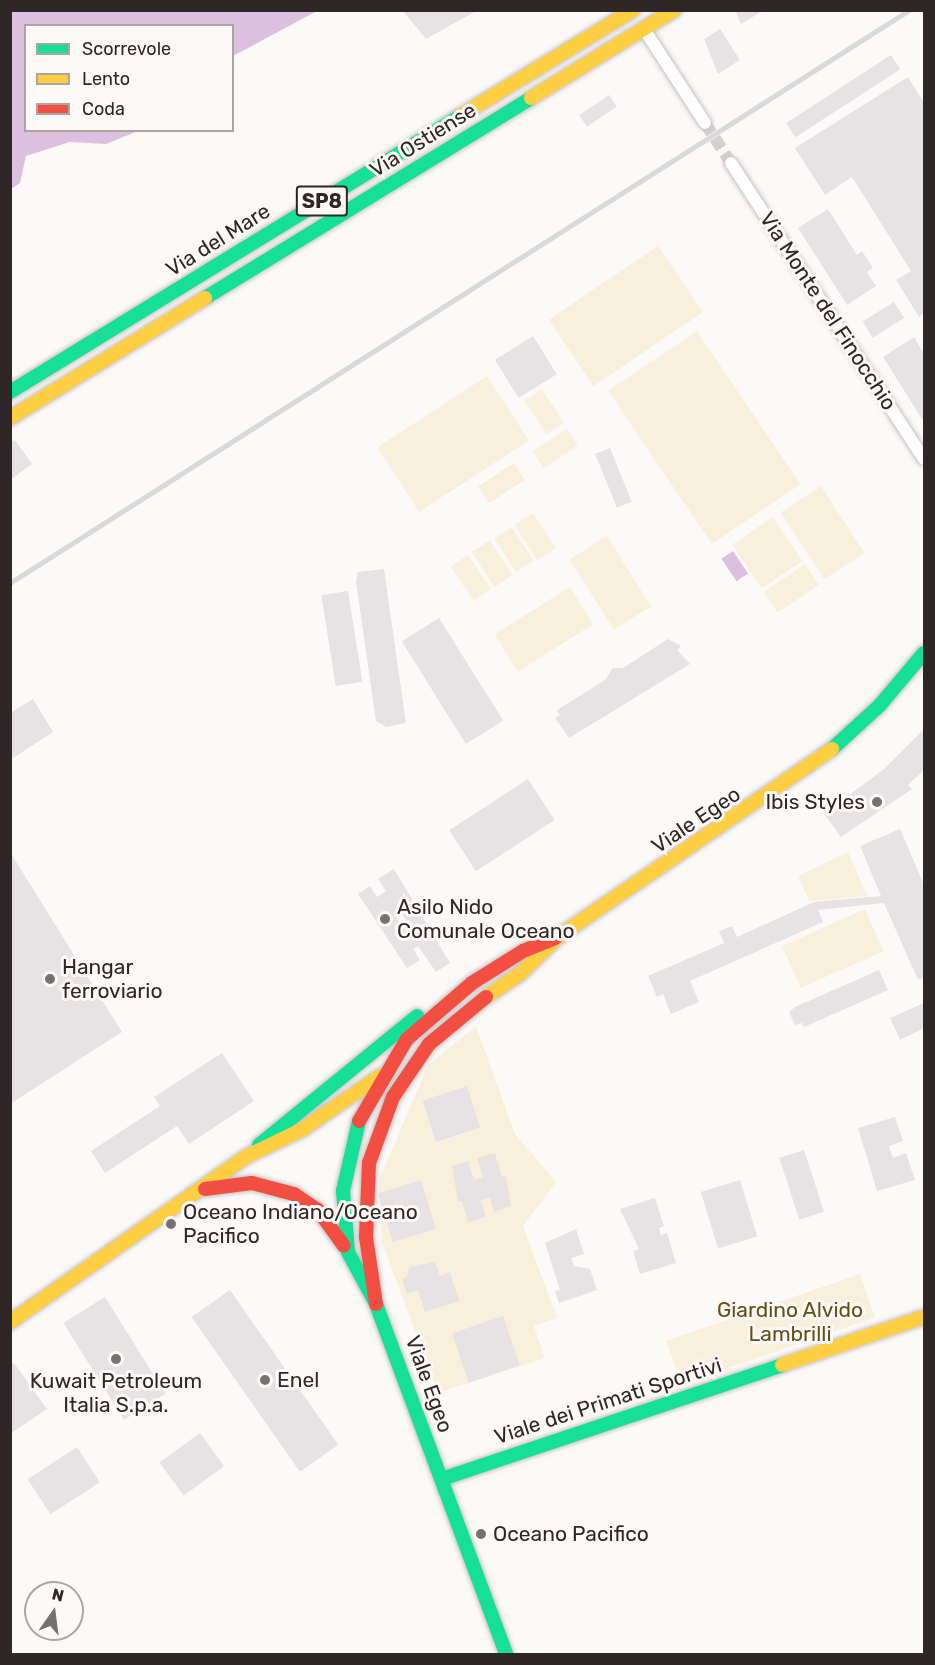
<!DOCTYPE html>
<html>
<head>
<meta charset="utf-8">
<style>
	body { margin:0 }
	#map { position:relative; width:935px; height:1665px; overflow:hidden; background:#fcfaf9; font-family:Rubik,sans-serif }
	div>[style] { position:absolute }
	.green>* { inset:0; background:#f9f0dc; transform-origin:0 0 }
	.water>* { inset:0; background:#dbc1dd; transform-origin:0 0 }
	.building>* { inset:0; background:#e7e2e3; transform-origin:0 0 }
	.street-tunnel>* { height:12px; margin-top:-6px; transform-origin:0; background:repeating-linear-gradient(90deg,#d3d0cf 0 12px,transparent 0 18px) }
	.roads { filter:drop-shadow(0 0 2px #c7c2c1) drop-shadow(0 0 2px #c7c2c1) }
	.street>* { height:12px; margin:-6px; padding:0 6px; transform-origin:6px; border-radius:6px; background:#fffefe }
	.fast>* { height:14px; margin:-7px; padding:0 7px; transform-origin:7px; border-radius:7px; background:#16e098 }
	.slow>* { height:14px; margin:-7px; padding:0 7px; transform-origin:7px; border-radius:7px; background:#ffcf43 }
	.jam>* { height:14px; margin:-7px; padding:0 7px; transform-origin:7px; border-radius:7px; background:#f24e42 }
	.rail>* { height:4.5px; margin:-2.25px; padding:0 2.25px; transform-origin:2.25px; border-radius:2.25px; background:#dad9d9 }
	.dots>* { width:16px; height:16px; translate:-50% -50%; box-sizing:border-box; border:3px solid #fdf9f8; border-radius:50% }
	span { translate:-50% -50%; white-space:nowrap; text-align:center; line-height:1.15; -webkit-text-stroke:6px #fdf9f8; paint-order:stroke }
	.shield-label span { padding:2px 4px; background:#fdf9f8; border:2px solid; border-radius:4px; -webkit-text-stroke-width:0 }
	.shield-label { font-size:20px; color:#2f2727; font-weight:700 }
	.street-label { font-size:21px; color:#2f2727 }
	.poi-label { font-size:21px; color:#2f2727 }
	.right { translate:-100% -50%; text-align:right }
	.left { translate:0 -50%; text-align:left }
	.park-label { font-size:21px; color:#654e12 }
	.frame { position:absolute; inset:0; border:12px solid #2f2727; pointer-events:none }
	.legend { position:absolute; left:24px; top:24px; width:210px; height:108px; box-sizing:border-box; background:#fdf9f8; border:2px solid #aba5a4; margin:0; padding:8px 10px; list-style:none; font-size:18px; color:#2f2727 }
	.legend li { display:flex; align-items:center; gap:12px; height:30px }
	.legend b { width:30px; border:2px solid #aba5a4 }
	.north { position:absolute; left:24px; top:1581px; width:60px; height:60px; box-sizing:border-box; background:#fdf9f8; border:2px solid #aba5a4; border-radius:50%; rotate:14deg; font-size:16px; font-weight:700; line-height:24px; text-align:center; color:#2f2727 }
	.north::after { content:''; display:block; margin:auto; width:21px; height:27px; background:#777170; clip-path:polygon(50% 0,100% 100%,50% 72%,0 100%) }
</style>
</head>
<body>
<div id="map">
	<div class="green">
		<div style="left:658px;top:246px;width:80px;height:132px;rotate:56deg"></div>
		<div style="left:697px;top:331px;width:185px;height:107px;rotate:56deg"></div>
		<div style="left:487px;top:376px;width:77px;height:131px;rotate:57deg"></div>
		<div style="left:542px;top:389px;width:40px;height:21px;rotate:57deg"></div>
		<div style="left:567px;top:429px;width:20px;height:41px;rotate:57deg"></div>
		<div style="left:514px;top:463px;width:20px;height:43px;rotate:57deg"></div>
		<div style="left:821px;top:486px;width:80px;height:48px;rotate:57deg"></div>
		<div style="left:533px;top:513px;width:42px;height:22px;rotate:57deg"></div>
		<div style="left:773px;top:517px;width:53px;height:49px;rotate:56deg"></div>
		<div style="left:512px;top:527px;width:40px;height:21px;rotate:57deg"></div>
		<div style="left:607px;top:536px;width:83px;height:44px;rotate:58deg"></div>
		<div style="left:490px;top:540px;width:42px;height:22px;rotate:57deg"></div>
		<div style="left:468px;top:555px;width:41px;height:21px;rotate:56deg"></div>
		<div style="left:805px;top:564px;width:25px;height:50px;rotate:56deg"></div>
		<div style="left:570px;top:587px;width:44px;height:89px;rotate:58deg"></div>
		<div style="clip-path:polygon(848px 852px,867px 896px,809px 901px,798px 876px)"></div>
		<div style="left:865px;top:909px;width:46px;height:91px;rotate:66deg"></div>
		<div style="clip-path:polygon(evenodd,476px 1026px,515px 1134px,556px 1182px,523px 1226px,557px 1318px,534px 1326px,545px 1358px,438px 1393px,382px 1242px,379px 1180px,428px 1065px,476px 1026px,467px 1086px,481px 1128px,436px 1143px,422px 1101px,467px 1086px)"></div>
		<div style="left:860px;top:1274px;width:46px;height:205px;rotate:71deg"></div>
	</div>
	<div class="water">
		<div style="clip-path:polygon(11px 10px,317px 10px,317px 11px,233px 56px,232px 26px,26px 26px,26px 130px,138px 131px,106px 144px,70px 142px,26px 156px,20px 183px,11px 189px)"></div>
		<div style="left:733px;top:551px;width:27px;height:14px;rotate:56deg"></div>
	</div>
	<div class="building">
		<div style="clip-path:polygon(402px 10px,478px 10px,426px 39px)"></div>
		<div style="clip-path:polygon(735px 10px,764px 10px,741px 24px)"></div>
		<div style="clip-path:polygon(720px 29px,740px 60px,718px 74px,704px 39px)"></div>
		<div style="left:891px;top:55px;width:17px;height:125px;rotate:57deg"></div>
		<div style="clip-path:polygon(908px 77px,924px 103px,924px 313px,919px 317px,896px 280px,911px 271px,852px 177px,825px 195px,795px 148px)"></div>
		<div style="left:609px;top:95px;width:14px;height:36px;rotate:56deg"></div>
		<div style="clip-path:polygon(828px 209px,857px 255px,862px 251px,873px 268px,867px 272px,876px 286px,847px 305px,798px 228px)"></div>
		<div style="left:894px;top:302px;width:19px;height:37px;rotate:58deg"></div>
		<div style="left:533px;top:336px;width:45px;height:45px;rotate:58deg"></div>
		<div style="clip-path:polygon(914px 337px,924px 354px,924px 422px,883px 357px)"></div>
		<div style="clip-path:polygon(15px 440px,32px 464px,10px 480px,10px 443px)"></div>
		<div style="left:610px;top:448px;width:58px;height:16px;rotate:68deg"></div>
		<div style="clip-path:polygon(384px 569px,406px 723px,386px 727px,376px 721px,356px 581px,358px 572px)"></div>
		<div style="left:348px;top:591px;width:92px;height:27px;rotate:81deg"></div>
		<div style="left:439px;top:618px;width:121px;height:44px;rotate:58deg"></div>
		<div style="clip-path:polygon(668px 639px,681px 646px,677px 650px,690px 664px,569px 738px,555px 718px,560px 715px,557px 710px,605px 680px,613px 668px,623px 668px)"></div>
		<div style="clip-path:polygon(33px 699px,53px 732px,10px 760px,10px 713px)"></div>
		<div style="clip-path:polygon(924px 729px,924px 770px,908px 785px,912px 789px,841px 837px,824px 814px,884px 769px)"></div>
		<div style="left:528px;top:779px;width:49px;height:94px;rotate:57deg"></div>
		<div style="clip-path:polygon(900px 829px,924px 885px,924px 977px,918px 980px,884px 903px,818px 910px,823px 922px,690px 981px,699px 1002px,671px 1014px,663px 994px,657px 997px,648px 976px,724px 943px,719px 931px,732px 926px,737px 937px,814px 902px,881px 896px,860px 846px)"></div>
		<div style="clip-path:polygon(10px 852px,122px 1032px,10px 1104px)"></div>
		<div style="clip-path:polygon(evenodd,394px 869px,450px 963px,436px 972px,418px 946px,413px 949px,420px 960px,407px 968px,358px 894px,370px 886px,377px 897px,386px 891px,378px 879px,394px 869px,400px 911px,407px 922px,402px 926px,395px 915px,400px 911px)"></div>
		<div style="clip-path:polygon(879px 970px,888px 990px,804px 1027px,802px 1023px,795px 1025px,789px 1012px,795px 1007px)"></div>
		<div style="clip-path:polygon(924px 1003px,924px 1028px,900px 1040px,890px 1018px)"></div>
		<div style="clip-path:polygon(222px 1053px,254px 1101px,189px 1144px,177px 1126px,105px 1173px,91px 1151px,160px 1106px,154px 1097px)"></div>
		<div style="left:467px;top:1086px;width:44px;height:47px;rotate:72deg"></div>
		<div style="clip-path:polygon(895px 1117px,903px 1141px,889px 1146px,893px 1158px,906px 1153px,915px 1180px,877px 1191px,858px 1128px)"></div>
		<div style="left:804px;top:1150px;width:65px;height:26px;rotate:72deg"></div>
		<div style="clip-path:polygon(495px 1153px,502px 1177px,506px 1176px,511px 1206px,494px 1212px,490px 1198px,481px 1200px,486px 1217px,468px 1222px,462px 1201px,458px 1202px,452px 1166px,468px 1161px,474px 1180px,483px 1177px,477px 1158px)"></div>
		<div style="left:421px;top:1180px;width:51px;height:45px;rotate:73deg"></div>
		<div style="left:740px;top:1180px;width:59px;height:41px;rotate:73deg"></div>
		<div style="clip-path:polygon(655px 1198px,664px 1226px,659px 1228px,661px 1235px,667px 1233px,676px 1263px,640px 1274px,633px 1251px,639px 1249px,620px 1209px)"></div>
		<div style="clip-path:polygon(576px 1229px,584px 1254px,571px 1258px,574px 1266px,590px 1269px,597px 1290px,559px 1303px,555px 1291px,560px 1290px,545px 1243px)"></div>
		<div style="clip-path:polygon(435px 1262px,440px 1276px,450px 1272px,459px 1301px,425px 1312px,418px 1290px,407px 1294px,402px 1279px,407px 1277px,409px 1267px)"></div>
		<div style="left:230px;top:1290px;width:189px;height:47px;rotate:55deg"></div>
		<div style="left:105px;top:1297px;width:114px;height:49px;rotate:58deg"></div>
		<div style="left:503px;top:1316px;width:52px;height:54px;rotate:71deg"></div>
		<div style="clip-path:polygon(14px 1363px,47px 1409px,10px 1434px,10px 1365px)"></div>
		<div style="left:200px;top:1433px;width:41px;height:50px;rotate:54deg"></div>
		<div style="left:77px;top:1447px;width:42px;height:59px;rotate:57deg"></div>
	</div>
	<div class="street-tunnel">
		<div style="left:705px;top:123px;width:48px;rotate:57deg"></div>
	</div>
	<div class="roads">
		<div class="street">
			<div style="left:644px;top:29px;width:112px;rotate:57deg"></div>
			<div style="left:731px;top:163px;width:353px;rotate:56.9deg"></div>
		</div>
		<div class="fast">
			<div style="left:205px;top:298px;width:382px;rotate:-31.5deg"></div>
			<div style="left:10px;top:392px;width:528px;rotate:-31.52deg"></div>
			<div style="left:832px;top:749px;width:65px;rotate:-42.5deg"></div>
			<div style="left:880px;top:705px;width:68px;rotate:-49.8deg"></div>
			<div style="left:359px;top:1121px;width:72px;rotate:102.9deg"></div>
			<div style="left:343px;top:1191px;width:61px;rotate:85.3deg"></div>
			<div style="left:348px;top:1252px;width:59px;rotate:61.7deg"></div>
			<div style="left:376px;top:1304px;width:373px;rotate:69.6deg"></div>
			<div style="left:259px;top:1145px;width:204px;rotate:-39.2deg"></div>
			<div style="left:442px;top:1479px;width:359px;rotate:-18.5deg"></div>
		</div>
		<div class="slow">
			<div style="left:531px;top:98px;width:168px;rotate:-31.6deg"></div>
			<div style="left:460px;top:116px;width:203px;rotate:-31.5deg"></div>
			<div style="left:10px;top:418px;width:229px;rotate:-31.6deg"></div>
			<div style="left:486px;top:997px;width:42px;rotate:-34.4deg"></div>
			<div style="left:521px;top:973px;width:53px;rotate:-44.2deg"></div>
			<div style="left:559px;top:936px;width:331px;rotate:-34.4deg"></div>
			<div style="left:10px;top:1322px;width:289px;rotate:-35deg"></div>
			<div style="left:247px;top:1156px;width:62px;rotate:-25.7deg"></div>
			<div style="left:303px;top:1129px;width:93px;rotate:-34.5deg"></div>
			<div style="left:782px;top:1365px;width:150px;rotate:-18.7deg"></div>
		</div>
		<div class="jam">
			<div style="left:359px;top:1121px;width:95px;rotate:-59.7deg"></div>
			<div style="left:407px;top:1039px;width:86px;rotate:-40.7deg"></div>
			<div style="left:472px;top:983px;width:60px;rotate:-32.1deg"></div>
			<div style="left:523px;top:951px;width:35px;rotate:-22deg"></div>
			<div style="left:205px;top:1189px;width:47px;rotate:-7.3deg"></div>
			<div style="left:252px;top:1183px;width:43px;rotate:14.7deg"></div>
			<div style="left:294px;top:1194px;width:29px;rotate:34deg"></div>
			<div style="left:318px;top:1210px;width:44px;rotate:54.2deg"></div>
			<div style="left:376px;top:1304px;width:68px;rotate:-98.5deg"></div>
			<div style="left:366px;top:1237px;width:74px;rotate:-87.7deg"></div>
			<div style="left:369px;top:1163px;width:70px;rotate:-70deg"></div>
			<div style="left:393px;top:1097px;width:64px;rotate:-55.8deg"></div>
			<div style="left:429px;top:1044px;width:74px;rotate:-39.5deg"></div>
		</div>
	</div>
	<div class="rail">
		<div style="left:10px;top:583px;width:1066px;rotate:-32.51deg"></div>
	</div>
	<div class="dots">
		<div style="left:877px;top:802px;background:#777170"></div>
		<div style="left:385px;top:919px;background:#777170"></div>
		<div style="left:50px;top:979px;background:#777170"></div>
		<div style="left:171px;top:1224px;background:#777170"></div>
		<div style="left:116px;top:1359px;background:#777170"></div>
		<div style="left:265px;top:1380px;background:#777170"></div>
		<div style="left:481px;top:1534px;background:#777170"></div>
	</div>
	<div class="shield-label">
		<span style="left:322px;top:201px">SP8</span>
	</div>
	<div class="street-label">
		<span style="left:423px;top:140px;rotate:-32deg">Via Ostiense</span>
		<span style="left:218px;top:240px;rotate:-32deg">Via del Mare</span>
		<span style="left:828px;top:311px;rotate:57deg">Via Monte del Finocchio</span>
		<span style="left:696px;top:820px;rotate:-34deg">Viale Egeo</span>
		<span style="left:429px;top:1384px;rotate:70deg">Viale Egeo</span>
		<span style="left:608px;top:1401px;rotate:-18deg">Viale dei Primati Sportivi</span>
	</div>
	<div class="poi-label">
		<span class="right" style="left:865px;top:802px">Ibis Styles</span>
		<span class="left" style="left:397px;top:919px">Asilo Nido<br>Comunale Oceano</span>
		<span class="left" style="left:62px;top:979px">Hangar<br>ferroviario</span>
		<span class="left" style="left:183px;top:1224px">Oceano Indiano/Oceano<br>Pacifico</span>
		<span class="left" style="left:277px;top:1380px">Enel</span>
		<span style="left:116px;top:1393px">Kuwait Petroleum<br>Italia S.p.a.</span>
		<span class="left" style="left:493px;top:1534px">Oceano Pacifico</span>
	</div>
	<div class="park-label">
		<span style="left:790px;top:1322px">Giardino Alvido<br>Lambrilli</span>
	</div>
	<div class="frame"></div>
	<ul class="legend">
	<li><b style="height:8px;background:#16e098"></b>Scorrevole</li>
	<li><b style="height:8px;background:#ffcf43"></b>Lento</li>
	<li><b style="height:8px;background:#f24e42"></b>Coda</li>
	</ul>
	<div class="north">N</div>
</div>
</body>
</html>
